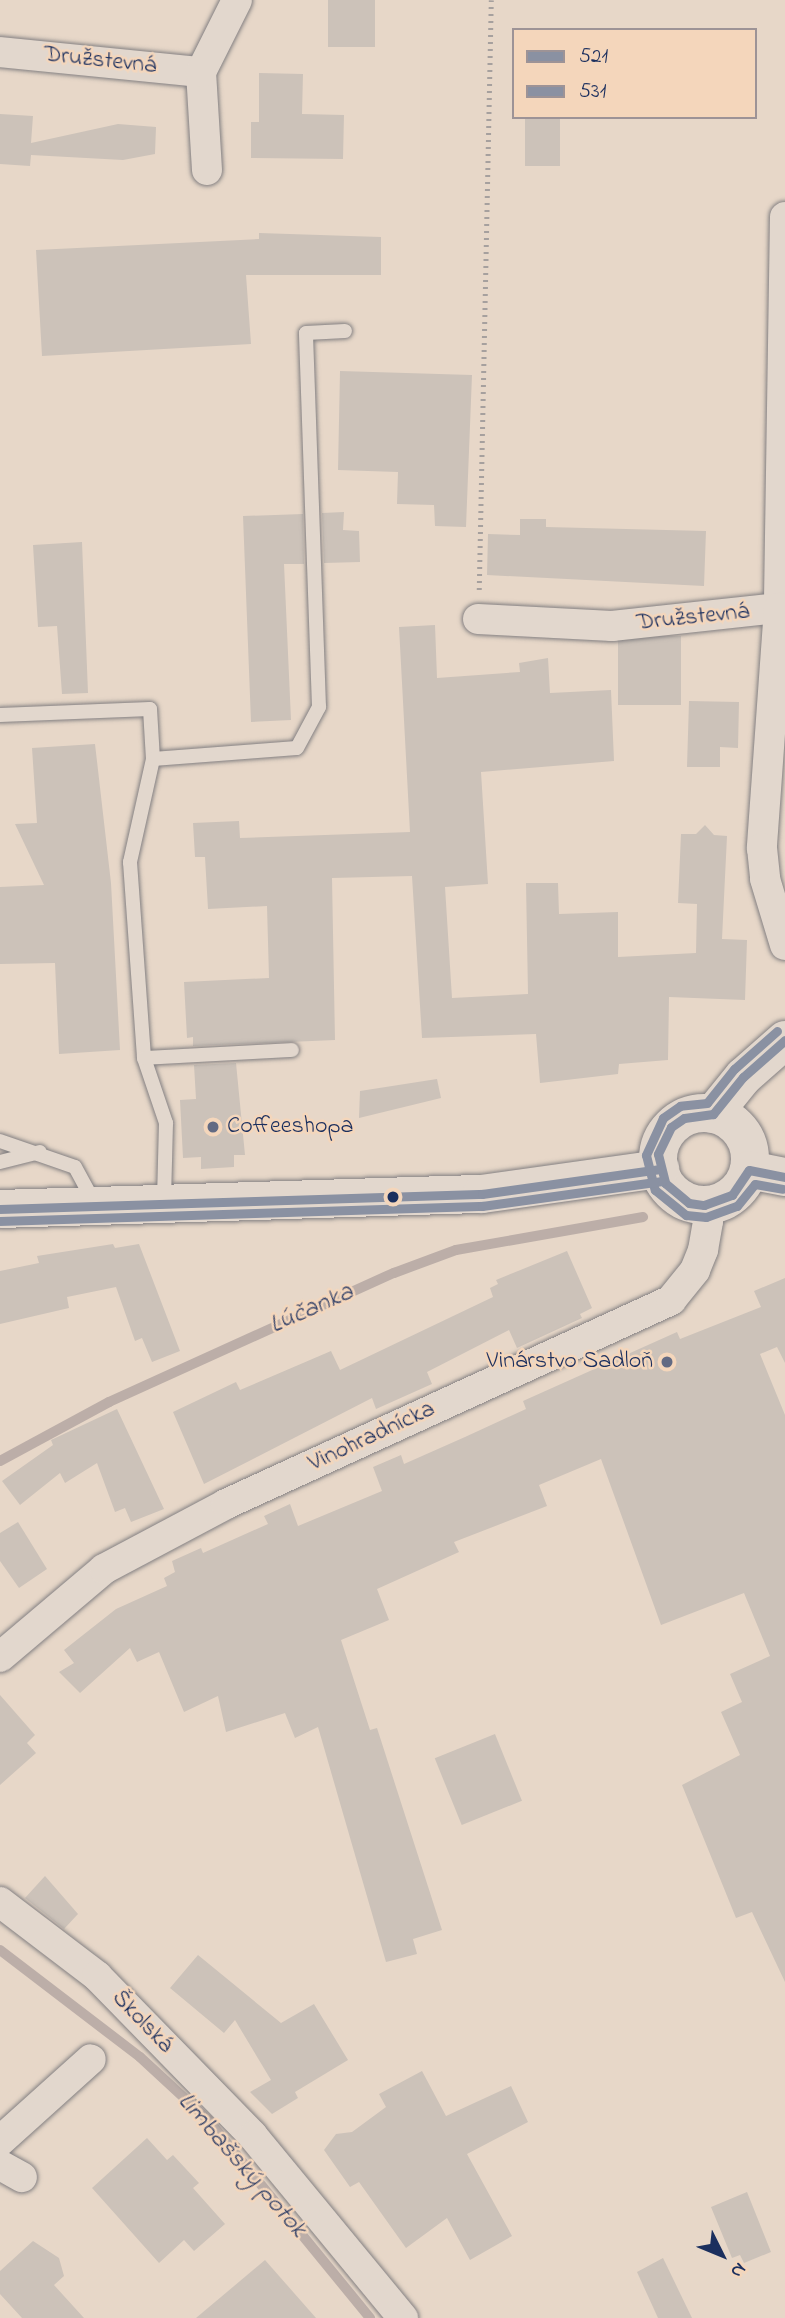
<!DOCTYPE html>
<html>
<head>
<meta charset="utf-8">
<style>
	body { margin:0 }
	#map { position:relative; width:785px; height:2318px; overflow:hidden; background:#e7d7c8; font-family:"Indie Flower",sans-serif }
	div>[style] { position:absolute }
	.stream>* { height:10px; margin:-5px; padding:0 5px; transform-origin:5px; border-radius:5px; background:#bcaea8 }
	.building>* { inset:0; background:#ccc2b9; transform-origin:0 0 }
	.path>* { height:4.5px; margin-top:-2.25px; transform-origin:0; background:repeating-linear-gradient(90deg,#a6a09e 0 2px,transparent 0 7px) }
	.roads { filter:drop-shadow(0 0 2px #838082) drop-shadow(0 0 2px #838082) }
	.lane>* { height:14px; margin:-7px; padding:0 7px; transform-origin:7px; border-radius:7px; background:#e2d7cd }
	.street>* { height:30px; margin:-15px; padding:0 15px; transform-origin:15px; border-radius:15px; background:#e2d7cd }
	.secondary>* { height:38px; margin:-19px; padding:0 19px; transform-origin:19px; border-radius:19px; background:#e2d7cd }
	.secondary>.ring { margin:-19px; padding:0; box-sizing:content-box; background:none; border:38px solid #e2d7cd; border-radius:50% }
	.bus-1>* { height:9px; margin:-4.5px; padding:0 4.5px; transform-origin:4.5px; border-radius:4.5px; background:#8a91a2 }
	.bus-2>* { height:9px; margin:-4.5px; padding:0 4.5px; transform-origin:4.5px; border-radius:4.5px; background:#8a91a2 }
	.dots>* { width:19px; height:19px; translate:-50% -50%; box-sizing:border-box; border:4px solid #f4d6bb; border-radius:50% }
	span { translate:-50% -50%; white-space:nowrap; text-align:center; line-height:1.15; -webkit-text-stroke:5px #f4d6bb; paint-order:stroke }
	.street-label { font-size:24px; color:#1b2f5e }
	.poi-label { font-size:24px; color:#1b2f5e }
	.left { translate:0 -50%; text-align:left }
	.right { translate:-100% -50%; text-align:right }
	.water-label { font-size:26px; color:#38456a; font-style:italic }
	.legend { position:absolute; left:512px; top:28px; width:245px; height:91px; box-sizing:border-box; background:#f4d6bb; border:2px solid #9d9396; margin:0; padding:9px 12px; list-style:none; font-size:21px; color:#1b2f5e }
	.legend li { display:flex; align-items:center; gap:14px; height:35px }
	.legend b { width:35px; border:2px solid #9d9396 }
	.north { position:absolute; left:687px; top:2220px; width:70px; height:70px; -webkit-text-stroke:5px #f4d6bb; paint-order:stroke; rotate:133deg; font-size:19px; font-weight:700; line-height:28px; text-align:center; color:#1b2f5e }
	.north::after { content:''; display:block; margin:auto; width:24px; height:32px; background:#1b2f5e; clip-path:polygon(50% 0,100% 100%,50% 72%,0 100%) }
</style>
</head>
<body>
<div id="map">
	<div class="stream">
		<div style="left:0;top:1461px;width:124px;rotate:-28.4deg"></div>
		<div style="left:109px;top:1402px;width:313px;rotate:-24.4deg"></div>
		<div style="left:394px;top:1273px;width:66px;rotate:-20.4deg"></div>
		<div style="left:456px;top:1250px;width:190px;rotate:-10deg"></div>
		<div style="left:0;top:1950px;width:176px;rotate:37.4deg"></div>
		<div style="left:140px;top:2057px;width:93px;rotate:42.8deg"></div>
		<div style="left:208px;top:2120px;width:256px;rotate:50.7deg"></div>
	</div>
	<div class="building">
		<div style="left:328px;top:0;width:47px;height:47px"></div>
		<div style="clip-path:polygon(259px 73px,303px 74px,302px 114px,344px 115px,343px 159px,251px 158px,251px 122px,259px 122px)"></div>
		<div style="clip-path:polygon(0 114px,33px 116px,31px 143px,118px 124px,156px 127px,155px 154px,123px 160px,31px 155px,30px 166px,0 164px)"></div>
		<div style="left:525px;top:117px;width:35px;height:49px"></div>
		<div style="clip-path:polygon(259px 233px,381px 237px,381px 275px,246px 275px,251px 344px,42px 356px,36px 250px,259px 239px)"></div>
		<div style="clip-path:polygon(340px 371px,472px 375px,466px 527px,435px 526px,434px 505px,397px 504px,398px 472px,338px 470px)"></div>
		<div style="clip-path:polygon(344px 512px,343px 530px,359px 531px,360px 562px,324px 563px,322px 513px)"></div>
		<div style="clip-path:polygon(303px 514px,304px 564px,284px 564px,291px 720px,251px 722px,243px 516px)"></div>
		<div style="clip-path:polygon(520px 519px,546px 519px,546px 527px,706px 531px,704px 586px,487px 575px,488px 534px,520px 535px)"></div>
		<div style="clip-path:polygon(82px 542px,88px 693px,62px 694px,57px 626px,38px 627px,33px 545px)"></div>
		<div style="clip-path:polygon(435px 625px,437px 678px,520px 672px,519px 663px,548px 658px,550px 693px,611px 690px,614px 761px,481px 772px,488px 884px,445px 887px,452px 998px,528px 994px,526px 883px,558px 883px,559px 914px,618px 912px,618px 957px,696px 953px,697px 904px,678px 903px,681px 834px,696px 834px,705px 825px,714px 835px,727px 836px,722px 939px,747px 940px,745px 1000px,669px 997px,668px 1060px,619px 1064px,618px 1074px,540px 1083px,536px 1034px,422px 1038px,412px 876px,332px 878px,335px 1040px,193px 1046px,193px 1037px,187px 1038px,184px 982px,269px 978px,267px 906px,208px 909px,205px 857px,195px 857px,193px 823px,239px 821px,240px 838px,410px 832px,399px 627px)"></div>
		<div style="left:681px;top:636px;width:69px;height:63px;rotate:90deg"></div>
		<div style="clip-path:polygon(689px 701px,739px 702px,738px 748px,720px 747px,720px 767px,687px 767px)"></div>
		<div style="clip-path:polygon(95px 744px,111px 883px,120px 1050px,59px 1054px,55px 963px,0 964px,0 887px,44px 885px,15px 824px,37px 823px,32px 748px)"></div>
		<div style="clip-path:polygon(236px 1063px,245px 1155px,234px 1155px,234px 1167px,201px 1169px,201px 1157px,183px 1158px,180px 1100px,196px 1099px,194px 1065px)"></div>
		<div style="clip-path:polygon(437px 1079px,441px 1098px,359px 1118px,360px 1091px)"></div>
		<div style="clip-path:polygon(113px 1244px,115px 1248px,139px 1244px,180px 1351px,152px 1362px,142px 1338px,135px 1341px,116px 1287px,67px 1297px,69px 1308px,0 1324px,0 1271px,39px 1263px,37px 1256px)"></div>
		<div style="clip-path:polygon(567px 1251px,592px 1308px,580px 1314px,582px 1318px,517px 1348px,509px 1330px,427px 1372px,432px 1384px,376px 1409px,372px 1398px,204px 1484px,173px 1412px,236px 1382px,240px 1390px,331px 1351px,340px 1370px,493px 1297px,490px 1288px,498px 1284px,496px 1280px)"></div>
		<div style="clip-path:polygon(785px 1278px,785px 1363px,777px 1347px,760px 1354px,785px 1415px,785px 1982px,752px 1912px,736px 1918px,682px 1785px,740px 1755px,721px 1712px,742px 1702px,730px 1674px,770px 1656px,744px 1593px,661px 1625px,601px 1459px,539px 1485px,547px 1506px,454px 1542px,459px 1552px,377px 1589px,389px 1620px,341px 1640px,370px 1730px,377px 1728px,442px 1930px,413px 1939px,417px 1954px,386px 1962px,318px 1727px,295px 1738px,285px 1713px,226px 1732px,218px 1696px,184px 1712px,159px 1652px,137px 1662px,130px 1648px,80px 1693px,59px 1672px,74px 1663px,64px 1650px,116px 1609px,167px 1586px,164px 1578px,175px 1572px,172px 1561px,201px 1548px,203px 1553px,268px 1524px,264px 1516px,290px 1504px,298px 1526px,382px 1491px,373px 1467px,401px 1455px,404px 1464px,465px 1437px,526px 1409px,523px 1401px,677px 1332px,680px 1339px,761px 1307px,754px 1291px)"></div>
		<div style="clip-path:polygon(117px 1409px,164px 1509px,131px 1522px,125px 1508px,115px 1512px,97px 1463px,65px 1483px,60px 1473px,20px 1505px,2px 1481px,53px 1445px,51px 1440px)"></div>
		<div style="clip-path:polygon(18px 1522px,47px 1569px,19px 1588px,0 1561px,0 1533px)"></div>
		<div style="clip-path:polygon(0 1695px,35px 1735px,27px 1743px,36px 1753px,0 1785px)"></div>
		<div style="left:495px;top:1734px;width:72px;height:65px;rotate:68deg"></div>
		<div style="clip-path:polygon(45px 1876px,78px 1914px,64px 1929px,25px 1898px)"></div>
		<div style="clip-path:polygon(198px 1955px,281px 2023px,314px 2004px,348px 2060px,295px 2092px,298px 2098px,272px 2114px,250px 2092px,271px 2080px,235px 2020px,224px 2033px,170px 1988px)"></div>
		<div style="clip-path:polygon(422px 2071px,446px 2116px,511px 2086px,528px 2122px,467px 2154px,512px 2236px,470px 2260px,447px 2218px,406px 2248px,359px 2182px,350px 2187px,324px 2150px,336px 2134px,352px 2132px,386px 2107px,379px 2094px)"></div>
		<div style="clip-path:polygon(147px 2138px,167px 2160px,173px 2155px,199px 2183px,193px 2188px,225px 2224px,194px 2251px,184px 2240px,159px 2263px,92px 2188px)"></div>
		<div style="clip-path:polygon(747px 2192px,771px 2252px,744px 2263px,740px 2255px,732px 2258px,711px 2207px)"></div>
		<div style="clip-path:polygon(33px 2241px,59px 2258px,64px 2276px,54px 2285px,84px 2318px,22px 2318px,0 2294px,0 2271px)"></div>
		<div style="clip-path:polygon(663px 2258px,692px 2318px,658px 2318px,637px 2272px)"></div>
		<div style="clip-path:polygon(265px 2260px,316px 2318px,196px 2318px)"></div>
	</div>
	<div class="path">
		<div style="left:479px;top:590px;width:590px;rotate:-88.83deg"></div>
	</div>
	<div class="roads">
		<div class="lane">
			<div style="left:0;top:715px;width:150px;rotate:-2.3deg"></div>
			<div style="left:150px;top:709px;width:50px;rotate:86.6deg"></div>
			<div style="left:153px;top:759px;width:106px;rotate:102.6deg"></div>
			<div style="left:130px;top:862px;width:196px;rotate:85.9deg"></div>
			<div style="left:144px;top:1058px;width:69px;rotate:71.3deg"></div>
			<div style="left:166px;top:1123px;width:79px;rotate:91.5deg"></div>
			<div style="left:153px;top:759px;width:144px;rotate:-4.4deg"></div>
			<div style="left:297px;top:748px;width:47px;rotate:-61.8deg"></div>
			<div style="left:319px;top:707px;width:374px;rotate:-92deg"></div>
			<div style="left:306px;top:333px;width:39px;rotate:-3deg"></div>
			<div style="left:144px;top:1058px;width:148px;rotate:-3.1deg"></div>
			<div style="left:0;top:1141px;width:79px;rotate:19.1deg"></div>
			<div style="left:75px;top:1167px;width:42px;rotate:61.6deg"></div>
			<div style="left:0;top:1162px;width:41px;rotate:-14deg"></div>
		</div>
		<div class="street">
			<div style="left:0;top:52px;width:202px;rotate:5.7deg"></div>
			<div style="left:207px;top:170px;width:98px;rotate:-93.5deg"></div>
			<div style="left:201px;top:72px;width:80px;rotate:-63.4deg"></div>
			<div style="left:785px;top:217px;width:391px;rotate:90.9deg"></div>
			<div style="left:779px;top:608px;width:6px;rotate:-18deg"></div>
			<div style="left:478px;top:619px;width:134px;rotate:3deg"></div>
			<div style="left:612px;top:626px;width:168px;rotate:-6.2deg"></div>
			<div style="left:779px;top:608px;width:241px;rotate:94.1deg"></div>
			<div style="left:762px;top:848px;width:31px;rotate:84deg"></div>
			<div style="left:765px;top:879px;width:69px;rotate:73.1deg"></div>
			<div style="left:0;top:1657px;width:136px;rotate:-40.2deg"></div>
			<div style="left:104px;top:1569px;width:138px;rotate:-28deg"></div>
			<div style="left:226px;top:1504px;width:490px;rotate:-24.6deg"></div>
			<div style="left:671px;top:1300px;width:38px;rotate:-51deg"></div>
			<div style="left:695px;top:1270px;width:22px;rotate:-68deg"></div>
			<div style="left:703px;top:1250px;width:29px;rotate:-80deg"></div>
			<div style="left:708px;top:1221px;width:16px;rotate:-104deg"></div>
			<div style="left:0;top:1902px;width:122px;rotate:37.3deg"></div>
			<div style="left:97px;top:1976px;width:223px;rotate:45.7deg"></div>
			<div style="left:253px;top:2136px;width:236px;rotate:50.5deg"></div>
			<div style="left:0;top:2141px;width:122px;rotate:-42deg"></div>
			<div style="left:0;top:2165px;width:25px;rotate:29deg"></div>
		</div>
		<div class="secondary">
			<div class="ring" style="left:658px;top:1113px;width:54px;height:54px"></div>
			<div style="left:713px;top:1114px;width:48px;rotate:-51deg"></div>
			<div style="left:743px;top:1077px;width:56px;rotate:-41.4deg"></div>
			<div style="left:749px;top:1170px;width:37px;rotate:11deg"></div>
			<div style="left:0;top:1209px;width:482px;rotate:-1.8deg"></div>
			<div style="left:482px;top:1194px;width:180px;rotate:-8deg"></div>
		</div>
	</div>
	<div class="bus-1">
		<div style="left:785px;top:1040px;width:56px;rotate:138.6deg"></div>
		<div style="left:743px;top:1077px;width:48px;rotate:129deg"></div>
		<div style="left:713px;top:1114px;width:29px;rotate:172deg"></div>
		<div style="left:684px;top:1118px;width:16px;rotate:145deg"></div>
		<div style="left:671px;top:1127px;width:30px;rotate:116deg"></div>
		<div style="left:658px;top:1154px;width:30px;rotate:76deg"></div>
		<div style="left:665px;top:1183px;width:31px;rotate:40deg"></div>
		<div style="left:689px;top:1203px;width:15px;rotate:8deg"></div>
		<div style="left:704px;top:1205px;width:30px;rotate:-20deg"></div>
		<div style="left:732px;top:1195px;width:30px;rotate:-56deg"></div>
		<div style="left:749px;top:1170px;width:37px;rotate:11deg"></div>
		<div style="left:0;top:1209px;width:482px;rotate:-1.8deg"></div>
		<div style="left:482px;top:1194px;width:180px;rotate:-8deg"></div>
	</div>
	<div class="bus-2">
		<div style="left:777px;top:1031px;width:57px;rotate:138.5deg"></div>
		<div style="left:734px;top:1069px;width:43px;rotate:128.5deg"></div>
		<div style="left:707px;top:1103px;width:27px;rotate:174deg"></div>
		<div style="left:680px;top:1106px;width:21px;rotate:145deg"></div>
		<div style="left:663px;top:1118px;width:41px;rotate:114.7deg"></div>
		<div style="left:646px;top:1155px;width:36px;rotate:76deg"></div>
		<div style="left:655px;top:1190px;width:40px;rotate:39deg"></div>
		<div style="left:686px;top:1215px;width:20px;rotate:6deg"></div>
		<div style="left:706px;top:1217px;width:33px;rotate:-20deg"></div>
		<div style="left:737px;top:1206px;width:28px;rotate:-51deg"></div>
		<div style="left:755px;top:1184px;width:28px;rotate:10deg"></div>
		<div style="left:0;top:1221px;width:482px;rotate:-1.8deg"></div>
		<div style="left:482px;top:1206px;width:182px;rotate:-7.9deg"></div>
	</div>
	<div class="dots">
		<div style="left:213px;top:1127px;background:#626a83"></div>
		<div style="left:393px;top:1197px;background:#1b2f5e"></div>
		<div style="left:667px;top:1362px;background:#626a83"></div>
	</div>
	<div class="street-label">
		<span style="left:100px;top:61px;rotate:6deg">Družstevná</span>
		<span style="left:693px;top:618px;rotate:-6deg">Družstevná</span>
		<span style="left:372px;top:1437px;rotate:-25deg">Vinohradnícka</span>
		<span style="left:142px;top:2022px;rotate:46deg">Školská</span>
	</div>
	<div class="poi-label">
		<span class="left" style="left:227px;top:1127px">Coffeeshopa</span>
		<span class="right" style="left:653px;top:1362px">Vinárstvo Sadloň</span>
	</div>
	<div class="water-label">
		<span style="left:312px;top:1310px;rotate:-24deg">Lúčanka</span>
		<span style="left:241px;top:2166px;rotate:49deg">Limbašský potok</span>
	</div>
	<ul class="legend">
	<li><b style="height:9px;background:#8a91a2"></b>521</li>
	<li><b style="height:9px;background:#8a91a2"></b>531</li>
	</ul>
	<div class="north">N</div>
</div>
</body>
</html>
